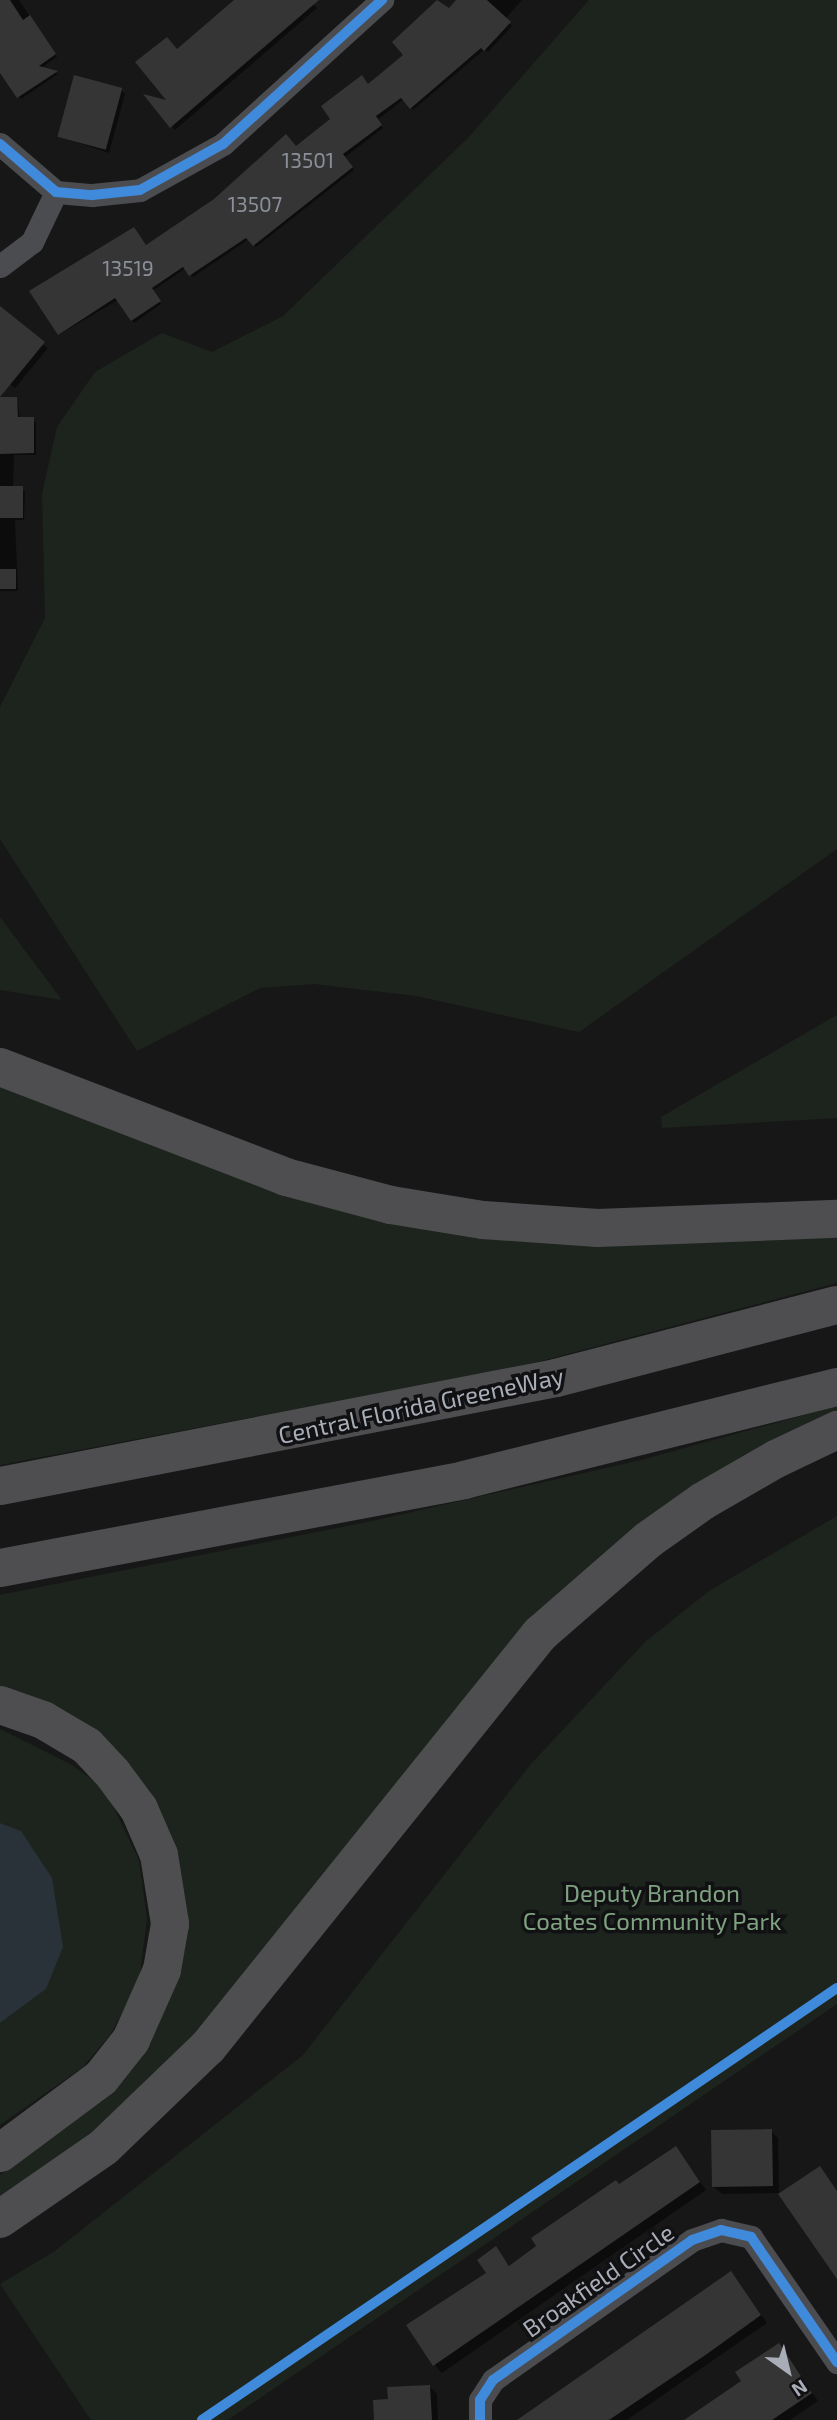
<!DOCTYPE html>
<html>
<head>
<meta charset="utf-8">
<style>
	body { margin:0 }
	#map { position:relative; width:837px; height:2420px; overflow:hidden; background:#171717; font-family:"Exo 2",sans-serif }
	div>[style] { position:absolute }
	.green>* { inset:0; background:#1d241e }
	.water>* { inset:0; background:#2a3239 }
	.shadow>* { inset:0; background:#0007 }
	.building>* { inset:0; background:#353536; transform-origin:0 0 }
	.minor>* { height:23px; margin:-11.5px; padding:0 11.5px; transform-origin:11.5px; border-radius:11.5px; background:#4b4c50 }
	.motorway>* { height:38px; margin:-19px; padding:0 19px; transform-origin:19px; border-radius:19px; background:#4e4e51 }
	.cycleway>* { height:10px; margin:-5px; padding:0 5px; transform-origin:5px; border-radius:5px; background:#408adc }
	span { translate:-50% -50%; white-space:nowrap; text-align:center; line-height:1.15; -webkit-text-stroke:7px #111113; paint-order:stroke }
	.number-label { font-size:21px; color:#8b8f98 }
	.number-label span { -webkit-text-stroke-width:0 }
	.street-label { font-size:24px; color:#a8adb8 }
	.park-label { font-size:24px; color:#7fa381 }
	.north { position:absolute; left:753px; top:2336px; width:70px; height:70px; -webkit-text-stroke:5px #111113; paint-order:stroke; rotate:146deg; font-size:19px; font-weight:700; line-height:28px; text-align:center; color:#a8adb8 }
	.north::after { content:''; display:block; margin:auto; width:24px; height:32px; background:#a8adb8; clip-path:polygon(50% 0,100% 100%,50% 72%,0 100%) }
</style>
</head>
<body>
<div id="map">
	<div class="green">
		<div style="clip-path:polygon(589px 0,837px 0,837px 849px,579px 1032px,417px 996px,314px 984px,260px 988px,137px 1051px,0 839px,0 707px,45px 618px,42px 494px,57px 427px,95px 372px,162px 333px,212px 352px,283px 316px,468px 138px)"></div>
		<div style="clip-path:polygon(0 917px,62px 1000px,0 990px)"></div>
		<div style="clip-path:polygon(837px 1015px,837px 1118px,662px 1128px,661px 1117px)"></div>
		<div style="clip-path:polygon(0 1077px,281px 1186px,837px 1227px,837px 1283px,518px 1367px,0 1465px)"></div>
		<div style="clip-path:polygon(837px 1406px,837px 1421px,672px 1514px,175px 2073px,0 2207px,0 2175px,92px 2108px,152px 2038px,177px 1980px,167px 1833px,0 1689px,0 1595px,372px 1521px,641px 1460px)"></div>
		<div style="clip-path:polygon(837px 1516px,837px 2004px,228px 2420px,91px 2420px,0 2284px,55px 2251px,303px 2055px,531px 1764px,645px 1642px,709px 1591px)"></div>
		<div style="clip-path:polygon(0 1729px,72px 1765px,95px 1782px,111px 1802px,139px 1860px,147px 1919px,139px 1981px,110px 2035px,83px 2067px,0 2125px,0 2023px,46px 1989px,21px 1831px,0 1823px)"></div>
	</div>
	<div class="water">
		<div style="clip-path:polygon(0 1823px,21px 1831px,52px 1878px,63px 1947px,46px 1989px,0 2023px)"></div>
	</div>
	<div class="shadow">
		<div style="clip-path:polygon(0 0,19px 0,57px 57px,41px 68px,58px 74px,21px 99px,0 71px)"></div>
		<div style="clip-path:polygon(238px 0,316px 0,312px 3px,317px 8px,175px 130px,148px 97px,171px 103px,177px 51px)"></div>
		<div style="clip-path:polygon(459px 0,522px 0,505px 19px,512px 26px,488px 52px,485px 49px,413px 110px,404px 99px,377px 120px,383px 128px,344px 158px,354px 170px,256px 247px,249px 239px,193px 277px,186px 268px,152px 291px,161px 304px,134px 323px,118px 300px,60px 334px,146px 247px,296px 148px,405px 55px,394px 42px,438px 1px,449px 10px)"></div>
		<div style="clip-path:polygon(121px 90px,125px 94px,109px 153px,59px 136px)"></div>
		<div style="clip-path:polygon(0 319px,48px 348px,15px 388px,0 376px)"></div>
		<div style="clip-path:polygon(0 399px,17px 399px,20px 419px,36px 422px,36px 455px,14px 455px,13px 488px,25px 491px,24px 520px,15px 520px,18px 591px,0 591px)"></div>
		<div style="clip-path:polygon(771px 2131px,778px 2138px,779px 2193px,722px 2194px,714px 2187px)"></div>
		<div style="clip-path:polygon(676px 2148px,706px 2190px,442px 2373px,435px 2365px,408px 2326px,488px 2273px,496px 2248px,511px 2267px)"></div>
		<div style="clip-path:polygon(731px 2273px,767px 2323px,627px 2420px,524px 2420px)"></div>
		<div style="clip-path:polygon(778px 2345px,818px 2401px,790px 2420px,688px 2420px,744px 2381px)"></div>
		<div style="clip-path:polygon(430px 2387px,437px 2394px,438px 2420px,376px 2420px,390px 2401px)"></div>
	</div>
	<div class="building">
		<div style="clip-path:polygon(0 0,10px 0,23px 20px,30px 15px,56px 54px,39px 66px,58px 71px,17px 98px,0 73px)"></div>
		<div style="clip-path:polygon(234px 0,319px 0,170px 128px,143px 94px,166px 100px,135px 62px,167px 37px,177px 49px)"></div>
		<div style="clip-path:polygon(437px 0,449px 8px,456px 0,487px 0,511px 22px,484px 51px,481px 48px,410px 109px,401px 98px,376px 116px,382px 125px,343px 154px,353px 167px,253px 246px,246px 238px,189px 276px,183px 267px,152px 288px,161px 301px,131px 321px,115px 298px,58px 335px,29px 291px,134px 227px,146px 245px,214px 199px,286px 134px,296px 146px,330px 119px,321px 106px,362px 75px,368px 84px,403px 55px,392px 42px)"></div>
		<div style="left:74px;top:75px;width:50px;height:64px;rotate:15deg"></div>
		<div style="clip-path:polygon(0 306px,45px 342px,0 397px)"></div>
		<div style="clip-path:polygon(0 397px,17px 397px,18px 417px,34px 417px,34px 453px,0 454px)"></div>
		<div style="left:0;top:486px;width:23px;height:32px"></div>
		<div style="left:16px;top:569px;width:20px;height:16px;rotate:90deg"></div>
		<div style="left:772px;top:2129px;width:57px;height:61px;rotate:89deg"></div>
		<div style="clip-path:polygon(676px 2146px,700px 2182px,433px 2366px,406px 2325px,486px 2273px,477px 2260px,496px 2246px,509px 2266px,536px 2246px,531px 2238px,616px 2180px,619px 2184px)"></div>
		<div style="clip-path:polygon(820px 2166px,837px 2191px,837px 2279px,778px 2194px)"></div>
		<div style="clip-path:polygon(731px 2271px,761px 2315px,707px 2354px,609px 2420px,517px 2420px)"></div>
		<div style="clip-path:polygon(779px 2343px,812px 2393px,772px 2420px,684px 2420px,741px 2381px,735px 2372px)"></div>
		<div style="clip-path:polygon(430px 2385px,432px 2420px,374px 2420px,373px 2400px,388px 2399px,387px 2387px)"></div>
	</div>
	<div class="minor">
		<div style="left:0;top:144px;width:74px;rotate:40.6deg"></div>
		<div style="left:56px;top:192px;width:36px;rotate:5deg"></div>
		<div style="left:92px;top:195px;width:48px;rotate:-5.9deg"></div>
		<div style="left:140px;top:190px;width:95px;rotate:-29deg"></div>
		<div style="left:223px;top:144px;width:215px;rotate:-42.2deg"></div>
		<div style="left:0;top:266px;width:40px;rotate:-37deg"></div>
		<div style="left:32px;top:242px;width:55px;rotate:-64.4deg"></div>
		<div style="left:480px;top:2420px;width:20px;rotate:-90deg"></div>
		<div style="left:480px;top:2400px;width:24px;rotate:-57deg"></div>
		<div style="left:493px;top:2380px;width:243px;rotate:-35.1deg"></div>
		<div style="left:692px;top:2240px;width:31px;rotate:-19deg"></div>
		<div style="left:721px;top:2230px;width:31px;rotate:13deg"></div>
		<div style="left:751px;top:2237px;width:152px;rotate:55.5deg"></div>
	</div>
	<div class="motorway">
		<div style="left:0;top:1067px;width:306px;rotate:21deg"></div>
		<div style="left:286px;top:1177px;width:109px;rotate:14.9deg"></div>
		<div style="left:391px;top:1205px;width:93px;rotate:9.3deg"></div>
		<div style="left:483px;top:1220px;width:115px;rotate:4deg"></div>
		<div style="left:598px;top:1228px;width:239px;rotate:-2.2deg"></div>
		<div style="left:0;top:1486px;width:566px;rotate:-10.99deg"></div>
		<div style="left:556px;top:1378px;width:290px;rotate:-14.6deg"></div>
		<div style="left:0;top:1568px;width:472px;rotate:-10.7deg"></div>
		<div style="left:464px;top:1480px;width:384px;rotate:-14deg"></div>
		<div style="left:0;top:1705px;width:46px;rotate:19.2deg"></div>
		<div style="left:43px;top:1720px;width:51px;rotate:30.6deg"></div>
		<div style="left:87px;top:1746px;width:38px;rotate:47deg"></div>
		<div style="left:113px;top:1774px;width:44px;rotate:53.4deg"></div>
		<div style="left:139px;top:1809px;width:50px;rotate:66.5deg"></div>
		<div style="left:159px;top:1855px;width:70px;rotate:80.9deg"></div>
		<div style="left:170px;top:1924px;width:47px;rotate:99.9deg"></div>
		<div style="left:162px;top:1970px;width:77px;rotate:113.9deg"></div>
		<div style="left:131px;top:2040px;width:48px;rotate:128.3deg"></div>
		<div style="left:101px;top:2078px;width:126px;rotate:143.4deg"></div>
		<div style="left:0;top:2219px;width:126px;rotate:-34.7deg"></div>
		<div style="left:104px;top:2147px;width:144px;rotate:-43.9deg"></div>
		<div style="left:208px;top:2047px;width:530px;rotate:-51.21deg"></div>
		<div style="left:540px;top:1634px;width:143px;rotate:-41deg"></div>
		<div style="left:648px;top:1540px;width:67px;rotate:-35.3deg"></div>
		<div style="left:703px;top:1501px;width:84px;rotate:-29.9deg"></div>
		<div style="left:776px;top:1459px;width:68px;rotate:-25.4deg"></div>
	</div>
	<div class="cycleway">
		<div style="left:0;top:144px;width:74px;rotate:40.6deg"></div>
		<div style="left:56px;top:192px;width:36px;rotate:5deg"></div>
		<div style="left:92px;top:195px;width:48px;rotate:-5.9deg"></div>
		<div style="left:140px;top:190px;width:95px;rotate:-29deg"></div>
		<div style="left:223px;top:144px;width:215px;rotate:-42.2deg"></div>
		<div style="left:202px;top:2420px;width:768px;rotate:-34.23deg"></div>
		<div style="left:480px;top:2420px;width:20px;rotate:-90deg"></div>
		<div style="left:480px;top:2400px;width:24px;rotate:-57deg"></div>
		<div style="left:493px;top:2380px;width:243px;rotate:-35.1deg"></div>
		<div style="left:692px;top:2240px;width:31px;rotate:-19deg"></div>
		<div style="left:721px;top:2230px;width:31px;rotate:13deg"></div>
		<div style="left:751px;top:2237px;width:152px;rotate:55.5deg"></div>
	</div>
	<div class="number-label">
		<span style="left:308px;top:160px">13501</span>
		<span style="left:255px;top:204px">13507</span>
		<span style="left:128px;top:268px">13519</span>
	</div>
	<div class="street-label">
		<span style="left:421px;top:1405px;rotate:-12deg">Central Florida GreeneWay</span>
		<span style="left:598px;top:2280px;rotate:-35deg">Broakfield Circle</span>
	</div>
	<div class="park-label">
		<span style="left:652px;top:1907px">Deputy Brandon<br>Coates Community Park</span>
	</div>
	<div class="north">N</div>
</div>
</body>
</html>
